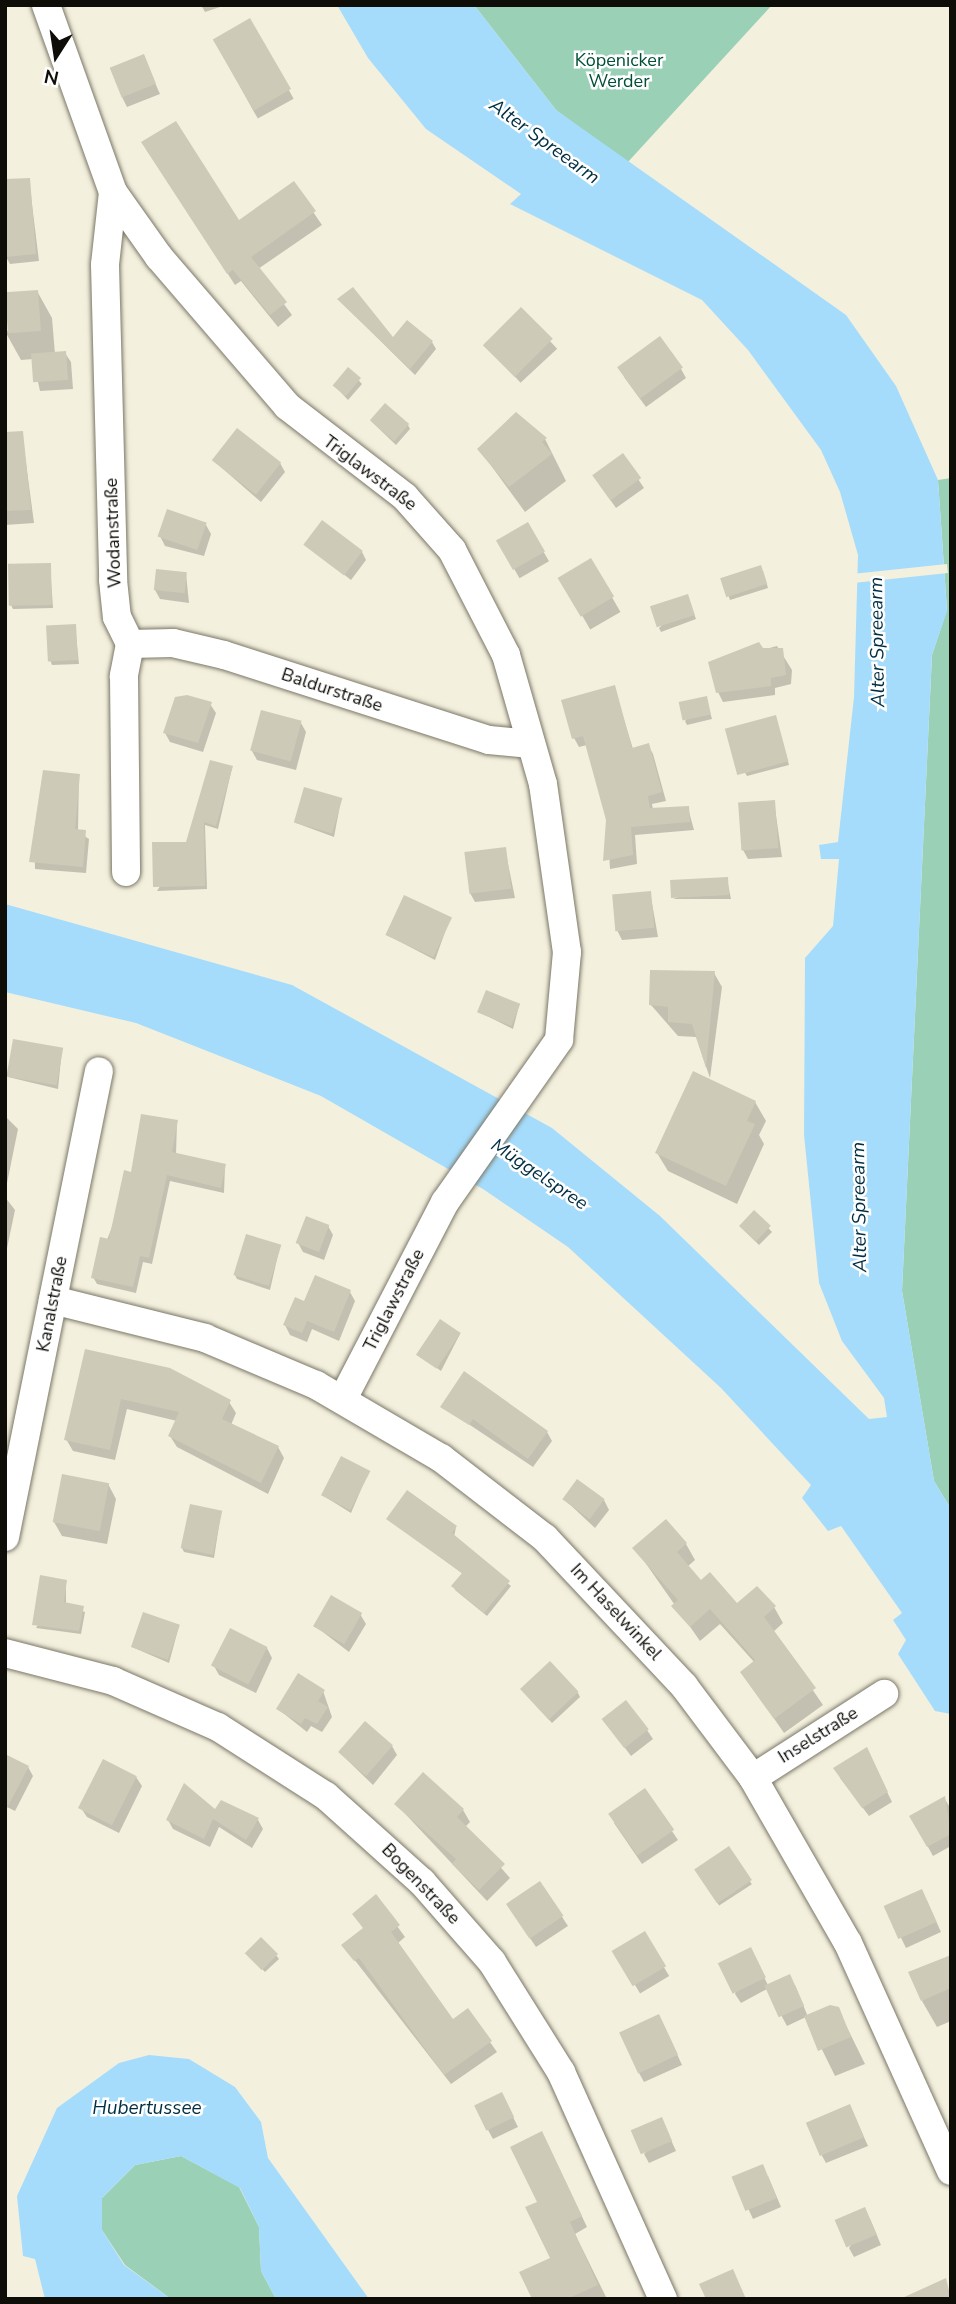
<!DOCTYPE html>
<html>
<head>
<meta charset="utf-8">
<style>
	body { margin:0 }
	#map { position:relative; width:956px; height:2304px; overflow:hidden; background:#f4f0de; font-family:"Nunito Sans",sans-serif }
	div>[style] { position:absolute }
	.green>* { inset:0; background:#9ad0b6 }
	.water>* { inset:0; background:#a5dcfc }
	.pier>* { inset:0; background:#f4f0de; transform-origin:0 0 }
	.shadow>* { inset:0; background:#0003; transform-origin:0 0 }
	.building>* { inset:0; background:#cecab8; transform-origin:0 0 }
	.roads { filter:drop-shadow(0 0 2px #7b7767) drop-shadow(0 0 2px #7b7767) }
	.minor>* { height:28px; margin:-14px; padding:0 14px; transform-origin:14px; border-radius:14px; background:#fff }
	span { translate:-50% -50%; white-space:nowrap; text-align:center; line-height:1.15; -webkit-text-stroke:5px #fff; paint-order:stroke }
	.park-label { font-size:18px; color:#004f36 }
	.street-label { font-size:18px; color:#0f0d08 }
	.water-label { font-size:19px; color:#002e43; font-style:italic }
	.frame { position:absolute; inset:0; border:7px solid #0f0d08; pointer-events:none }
	.north { position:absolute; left:21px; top:21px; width:70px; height:70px; -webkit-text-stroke:5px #fff; paint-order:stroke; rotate:192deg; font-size:19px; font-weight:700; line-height:28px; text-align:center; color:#0f0d08 }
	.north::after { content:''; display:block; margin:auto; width:24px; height:32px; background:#0f0d08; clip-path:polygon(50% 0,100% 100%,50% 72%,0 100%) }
</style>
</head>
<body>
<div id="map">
	<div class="green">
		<div style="clip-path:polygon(474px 5px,772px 5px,627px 163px,556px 110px)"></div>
		<div style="clip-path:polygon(951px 478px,951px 1509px,934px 1481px,902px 1291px,932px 655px,947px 610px,938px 480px)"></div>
		<div style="clip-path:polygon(181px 2156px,239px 2187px,259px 2227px,261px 2271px,276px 2299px,171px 2299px,125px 2265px,102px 2230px,102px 2198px,135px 2165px)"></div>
	</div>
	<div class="water">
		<div style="clip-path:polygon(337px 5px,474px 5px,556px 110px,846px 315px,896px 386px,938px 480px,947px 611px,932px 655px,902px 1291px,934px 1481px,951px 1509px,951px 1714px,935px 1711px,898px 1654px,906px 1640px,893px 1620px,902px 1613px,841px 1526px,828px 1531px,802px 1498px,811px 1485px,721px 1388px,568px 1247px,483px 1189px,321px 1096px,136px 1023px,5px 992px,5px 904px,292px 985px,552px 1128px,660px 1216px,869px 1419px,887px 1417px,884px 1398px,842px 1341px,819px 1283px,804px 1135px,805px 958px,833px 926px,839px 859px,821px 859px,819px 845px,838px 842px,854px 697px,858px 555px,840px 492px,821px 450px,748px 350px,702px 300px,510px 204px,521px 194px,426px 129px,368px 58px)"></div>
		<div style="clip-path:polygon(149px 2055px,189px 2059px,235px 2087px,261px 2122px,268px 2158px,369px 2299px,276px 2299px,261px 2271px,259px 2227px,240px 2188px,181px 2156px,135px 2165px,102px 2198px,102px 2230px,124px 2265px,171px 2299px,45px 2299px,35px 2259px,23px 2256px,17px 2196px,57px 2108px,119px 2063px)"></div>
	</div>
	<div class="pier">
		<div style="left:947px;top:564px;width:9px;height:93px;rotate:84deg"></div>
	</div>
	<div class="shadow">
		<div style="clip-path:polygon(201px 5px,226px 5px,205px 12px)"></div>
		<div style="left:250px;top:20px;width:90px;height:41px;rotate:61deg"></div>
		<div style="clip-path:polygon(143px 56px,160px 94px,127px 107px,122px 97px)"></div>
		<div style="clip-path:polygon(151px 155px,238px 223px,294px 184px,322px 225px,258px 269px,292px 315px,278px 327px,241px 281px,235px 285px)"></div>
		<div style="clip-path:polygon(29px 180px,39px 261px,10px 264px,6px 257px)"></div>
		<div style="clip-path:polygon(37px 291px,52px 318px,55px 354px,65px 353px,71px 362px,73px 389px,40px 391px,33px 359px,21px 360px,6px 333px)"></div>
		<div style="clip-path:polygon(339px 300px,393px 339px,432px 342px,436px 349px,415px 375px)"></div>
		<div style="left:521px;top:310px;width:53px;height:50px;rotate:47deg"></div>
		<div style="clip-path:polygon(348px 369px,362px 384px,348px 400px,334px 385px)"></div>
		<div style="clip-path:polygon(681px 369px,686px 378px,646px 407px,624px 377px)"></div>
		<div style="clip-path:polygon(371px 421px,408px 425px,410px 429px,396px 445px)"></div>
		<div style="clip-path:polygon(22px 433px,34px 523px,5px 525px,5px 434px)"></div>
		<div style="clip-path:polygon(545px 439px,566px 481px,525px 512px,479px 449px)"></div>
		<div style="clip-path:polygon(622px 455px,644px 488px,616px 508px,599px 484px)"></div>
		<div style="clip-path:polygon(214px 461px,280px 463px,285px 472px,261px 502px)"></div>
		<div style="clip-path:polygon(206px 525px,211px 534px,204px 556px,165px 546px,160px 536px)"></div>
		<div style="left:528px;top:525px;width:42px;height:34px;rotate:60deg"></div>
		<div style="clip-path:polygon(306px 545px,362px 552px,366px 560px,351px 580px)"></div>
		<div style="left:591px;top:561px;width:59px;height:35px;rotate:60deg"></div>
		<div style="clip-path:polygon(50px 565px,53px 608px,13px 609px,11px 605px)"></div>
		<div style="clip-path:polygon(763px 571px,768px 588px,730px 600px,722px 579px)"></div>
		<div style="clip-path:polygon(186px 574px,189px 603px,160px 599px,155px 590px)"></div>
		<div style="clip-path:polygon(689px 600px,696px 619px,661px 632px,659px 628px)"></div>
		<div style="clip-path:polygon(75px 626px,79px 664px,52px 665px,50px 660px)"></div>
		<div style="clip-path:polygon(777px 646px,792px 670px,791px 684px,775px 688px,775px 695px,723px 702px,718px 692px,762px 650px)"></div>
		<div style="clip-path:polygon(614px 687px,633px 749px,648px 745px,653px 754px,666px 801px,652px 804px,653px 810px,688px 808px,694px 830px,635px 835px,637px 864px,610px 869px,607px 820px,587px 745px,579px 747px,574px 738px)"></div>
		<div style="clip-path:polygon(706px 698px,712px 719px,687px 725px,685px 721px)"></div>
		<div style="clip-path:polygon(210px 704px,216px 713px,203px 752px,170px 742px,165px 733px)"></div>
		<div style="clip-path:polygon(775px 717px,789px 765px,747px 776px,744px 771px)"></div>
		<div style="clip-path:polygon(301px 723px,306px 732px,296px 770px,257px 760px,252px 751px)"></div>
		<div style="clip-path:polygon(232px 768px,218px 829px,205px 825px,207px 889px,157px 891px)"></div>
		<div style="clip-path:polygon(79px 775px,78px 832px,89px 839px,86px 873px,35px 869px,34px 828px)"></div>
		<div style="clip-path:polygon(341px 800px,334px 837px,296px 823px)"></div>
		<div style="clip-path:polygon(774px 802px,782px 857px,748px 859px,743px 850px)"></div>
		<div style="clip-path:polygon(505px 849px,515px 898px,475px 902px,470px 893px)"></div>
		<div style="clip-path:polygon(727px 879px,731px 899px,673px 899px)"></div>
		<div style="clip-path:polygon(650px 892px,658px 937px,622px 940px,617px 930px)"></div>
		<div style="clip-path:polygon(450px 918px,435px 960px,387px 935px)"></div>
		<div style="clip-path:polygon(714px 973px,722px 987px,710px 1078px,696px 1037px,678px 1036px,651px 1005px)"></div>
		<div style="clip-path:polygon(519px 1006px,513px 1029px,479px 1012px)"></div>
		<div style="clip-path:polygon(62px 1049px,58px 1089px,8px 1077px)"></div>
		<div style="clip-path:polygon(755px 1102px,766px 1121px,759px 1135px,764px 1144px,737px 1204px,668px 1171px,657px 1153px)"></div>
		<div style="clip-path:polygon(5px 1116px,18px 1129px,5px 1193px)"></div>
		<div style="clip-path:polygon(177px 1122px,176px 1155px,225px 1166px,224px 1193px,170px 1181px,152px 1264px,143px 1262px,136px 1293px,97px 1284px,93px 1277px,132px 1174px)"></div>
		<div style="clip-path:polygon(5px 1197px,15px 1210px,5px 1258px)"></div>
		<div style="clip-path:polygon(754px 1213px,772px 1232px,759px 1245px,744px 1230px)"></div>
		<div style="clip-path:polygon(328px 1226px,333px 1235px,324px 1260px,303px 1252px,298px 1243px)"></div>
		<div style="clip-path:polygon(280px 1246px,270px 1290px,237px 1279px,235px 1275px)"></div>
		<div style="clip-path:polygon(350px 1292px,355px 1301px,339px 1341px,312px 1329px,307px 1342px,290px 1335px,285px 1325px,305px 1303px)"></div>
		<div style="clip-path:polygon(460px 1334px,441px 1371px,419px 1355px)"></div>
		<div style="clip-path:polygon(86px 1351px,229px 1402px,236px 1413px,231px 1425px,278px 1447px,284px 1458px,268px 1494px,177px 1447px,170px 1436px,177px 1421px,127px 1409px,115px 1460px,73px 1451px,66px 1439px)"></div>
		<div style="clip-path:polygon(443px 1407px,547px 1432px,552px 1441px,533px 1467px)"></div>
		<div style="clip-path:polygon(368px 1473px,351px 1513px,322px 1495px)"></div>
		<div style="clip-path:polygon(108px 1484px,116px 1499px,107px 1544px,62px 1536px,54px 1522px)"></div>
		<div style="clip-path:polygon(564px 1499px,604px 1500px,609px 1510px,595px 1528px)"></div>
		<div style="clip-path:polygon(221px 1513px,214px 1558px,184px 1552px,182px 1548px)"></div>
		<div style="clip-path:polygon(388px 1519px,456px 1527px,454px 1537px,511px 1586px,487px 1616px,455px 1590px,463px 1574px)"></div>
		<div style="clip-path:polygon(665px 1521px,686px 1544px,695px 1560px,687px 1567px,701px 1582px,737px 1606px,774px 1607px,783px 1623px,773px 1632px,823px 1705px,784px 1733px,742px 1672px,755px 1663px,720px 1624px,700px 1641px,635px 1548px)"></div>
		<div style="clip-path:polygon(66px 1581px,66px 1605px,85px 1612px,81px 1634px,36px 1628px)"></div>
		<div style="clip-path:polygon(360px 1614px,366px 1624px,349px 1652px,315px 1626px)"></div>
		<div style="clip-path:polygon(179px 1626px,169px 1663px,132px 1647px)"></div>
		<div style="clip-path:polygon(267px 1648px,272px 1658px,256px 1693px,219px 1675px,214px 1666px)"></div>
		<div style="clip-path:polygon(522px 1690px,578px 1693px,580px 1697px,552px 1723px)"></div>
		<div style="clip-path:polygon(323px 1691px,332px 1717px,322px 1732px,311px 1726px,307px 1732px,278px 1709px)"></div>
		<div style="clip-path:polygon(610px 1728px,647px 1730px,653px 1739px,631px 1756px)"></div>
		<div style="clip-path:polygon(392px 1746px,397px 1755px,373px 1785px,341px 1754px)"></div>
		<div style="clip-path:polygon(871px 1759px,892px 1802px,869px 1816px,840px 1778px)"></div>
		<div style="clip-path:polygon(28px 1767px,33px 1776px,15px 1811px,5px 1806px)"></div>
		<div style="clip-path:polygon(136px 1777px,142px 1786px,119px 1833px,87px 1817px,81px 1808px)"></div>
		<div style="clip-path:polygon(184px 1785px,216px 1811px,258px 1820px,263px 1829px,252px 1848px,219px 1827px,210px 1847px,173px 1829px,168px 1820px)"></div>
		<div style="clip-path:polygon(644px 1790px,678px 1840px,642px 1864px,614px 1823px)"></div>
		<div style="clip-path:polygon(944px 1798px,951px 1809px,951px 1846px,933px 1856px,911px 1816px)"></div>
		<div style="clip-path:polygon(396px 1804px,463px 1810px,470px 1822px,465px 1827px,510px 1878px,487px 1901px)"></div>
		<div style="left:729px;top:1849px;width:42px;height:39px;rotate:57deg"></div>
		<div style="clip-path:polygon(540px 1883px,568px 1926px,536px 1947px,513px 1913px)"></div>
		<div style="clip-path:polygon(376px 1897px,405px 1937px,397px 1944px,452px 2021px,490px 2042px,497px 2052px,451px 2084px,343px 1945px,364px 1929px,354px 1914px)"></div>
		<div style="clip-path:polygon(927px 1901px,941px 1932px,906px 1948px,886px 1907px)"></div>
		<div style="left:644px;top:1934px;width:49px;height:34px;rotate:59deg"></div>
		<div style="clip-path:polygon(750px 1950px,769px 1987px,795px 1985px,808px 2017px,838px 2009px,865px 2064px,835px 2076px,806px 2017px,787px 2026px,767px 1989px,741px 2003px,735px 1994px)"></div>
		<div style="clip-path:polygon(247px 1953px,276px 1955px,279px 1959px,265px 1972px)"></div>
		<div style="clip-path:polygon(951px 1960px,951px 2021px,937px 2027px,922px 2001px)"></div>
		<div style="clip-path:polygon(664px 2026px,682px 2065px,644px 2082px,639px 2073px)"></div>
		<div style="clip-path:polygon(506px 2103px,518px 2127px,493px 2139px,488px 2130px)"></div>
		<div style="clip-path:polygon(850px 2106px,868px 2146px,826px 2163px,821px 2154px)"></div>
		<div style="clip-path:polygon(666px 2129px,676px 2151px,649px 2163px,644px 2154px)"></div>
		<div style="clip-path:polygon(548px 2145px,587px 2227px,575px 2234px,607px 2299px,534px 2299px,552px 2259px,539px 2202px)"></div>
		<div style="clip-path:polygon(768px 2176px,781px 2207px,753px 2219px,734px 2178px)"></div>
		<div style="clip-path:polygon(870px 2219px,881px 2245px,854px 2257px,849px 2248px)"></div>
	</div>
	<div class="building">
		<div style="left:250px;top:18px;width:82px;height:43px;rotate:60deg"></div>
		<div style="left:144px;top:54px;width:32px;height:37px;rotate:68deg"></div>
		<div style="clip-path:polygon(176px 121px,239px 220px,294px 181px,316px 211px,251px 257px,287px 302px,270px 315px,233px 270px,227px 274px,141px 142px)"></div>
		<div style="clip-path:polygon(30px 178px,36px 254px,5px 257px,5px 179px)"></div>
		<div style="clip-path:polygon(353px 287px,393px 337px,407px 320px,433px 341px,410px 369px,337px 299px)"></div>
		<div style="left:38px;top:290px;width:41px;height:33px;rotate:86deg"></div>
		<div style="left:521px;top:307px;width:45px;height:54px;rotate:45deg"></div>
		<div style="left:660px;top:336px;width:39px;height:53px;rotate:54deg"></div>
		<div style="left:66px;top:351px;width:29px;height:35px;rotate:86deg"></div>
		<div style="left:348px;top:367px;width:17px;height:24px;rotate:40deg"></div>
		<div style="left:385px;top:403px;width:32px;height:23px;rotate:41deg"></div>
		<div style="clip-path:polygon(516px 412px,547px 438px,542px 442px,552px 454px,509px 487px,477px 449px)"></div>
		<div style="left:237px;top:428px;width:56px;height:41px;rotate:38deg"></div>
		<div style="clip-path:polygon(23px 431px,31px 510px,5px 511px,5px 432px)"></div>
		<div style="left:623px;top:453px;width:31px;height:38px;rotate:54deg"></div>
		<div style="left:167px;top:509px;width:42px;height:29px;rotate:19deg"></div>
		<div style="left:322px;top:520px;width:51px;height:31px;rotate:37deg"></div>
		<div style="left:528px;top:522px;width:34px;height:37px;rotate:60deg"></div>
		<div style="left:591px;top:558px;width:45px;height:39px;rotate:59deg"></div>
		<div style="left:51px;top:563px;width:42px;height:43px;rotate:89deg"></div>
		<div style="left:761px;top:565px;width:20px;height:43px;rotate:72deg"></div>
		<div style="left:156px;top:569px;width:31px;height:21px;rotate:6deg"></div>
		<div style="left:688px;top:594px;width:22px;height:40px;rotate:72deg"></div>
		<div style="left:76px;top:624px;width:36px;height:30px;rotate:87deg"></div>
		<div style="clip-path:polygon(759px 642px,763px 648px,783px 648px,786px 675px,771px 678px,771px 686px,716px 693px,708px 662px)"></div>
		<div style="clip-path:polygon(615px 685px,632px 748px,649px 743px,662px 792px,648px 796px,650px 808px,689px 806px,690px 822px,631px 827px,633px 855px,603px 861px,606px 820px,583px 736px,572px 739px,561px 700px)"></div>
		<div style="clip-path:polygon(187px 695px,212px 702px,198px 743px,163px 733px,175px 697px)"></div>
		<div style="left:707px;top:696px;width:19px;height:29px;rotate:78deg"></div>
		<div style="left:261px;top:710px;width:42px;height:42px;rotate:15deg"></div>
		<div style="left:776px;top:715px;width:48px;height:53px;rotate:75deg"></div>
		<div style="clip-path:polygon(210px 760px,233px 766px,216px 826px,204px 822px,205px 886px,153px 887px,152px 842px,186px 842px)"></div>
		<div style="clip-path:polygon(43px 770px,80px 774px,75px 829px,86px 830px,83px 867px,29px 862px)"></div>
		<div style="left:304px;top:787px;width:40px;height:37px;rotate:16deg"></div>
		<div style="left:775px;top:800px;width:48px;height:37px;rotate:86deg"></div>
		<div style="left:506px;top:847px;width:42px;height:42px;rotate:83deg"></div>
		<div style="left:728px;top:877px;width:18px;height:58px;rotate:87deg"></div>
		<div style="left:651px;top:891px;width:37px;height:39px;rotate:85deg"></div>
		<div style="left:404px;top:895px;width:53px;height:44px;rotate:25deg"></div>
		<div style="clip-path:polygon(650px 970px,715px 971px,706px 1068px,692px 1024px,668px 1022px,668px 1007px,649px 1005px)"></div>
		<div style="left:486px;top:990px;width:37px;height:24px;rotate:22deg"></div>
		<div style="left:13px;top:1039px;width:51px;height:38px;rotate:10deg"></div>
		<div style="clip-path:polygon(693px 1071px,756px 1101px,747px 1121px,755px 1124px,726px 1186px,655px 1153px)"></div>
		<div style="clip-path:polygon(141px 1114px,178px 1120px,172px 1152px,226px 1164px,221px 1188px,167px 1175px,149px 1258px,140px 1256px,133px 1287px,91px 1278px,100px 1237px,109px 1239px,124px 1170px,131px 1172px)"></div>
		<div style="left:754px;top:1210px;width:23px;height:22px;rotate:43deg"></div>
		<div style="left:306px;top:1216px;width:25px;height:29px;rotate:21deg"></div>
		<div style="left:246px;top:1234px;width:37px;height:43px;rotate:17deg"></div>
		<div style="clip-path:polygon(315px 1275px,351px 1290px,334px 1332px,307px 1321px,302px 1333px,283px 1325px,295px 1297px,304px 1301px)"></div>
		<div style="left:440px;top:1319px;width:25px;height:43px;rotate:34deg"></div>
		<div style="clip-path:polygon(85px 1349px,170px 1368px,231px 1400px,222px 1419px,279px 1446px,261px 1483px,168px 1436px,179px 1412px,121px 1399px,110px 1450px,64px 1440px)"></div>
		<div style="clip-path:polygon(464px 1371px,548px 1431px,528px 1459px,473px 1419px,469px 1425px,440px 1407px)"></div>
		<div style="left:341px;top:1456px;width:33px;height:44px;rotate:27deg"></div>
		<div style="left:62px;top:1474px;width:48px;height:49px;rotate:11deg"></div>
		<div style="left:577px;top:1479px;width:34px;height:25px;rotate:36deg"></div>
		<div style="clip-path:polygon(407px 1490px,457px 1526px,452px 1533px,510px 1581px,484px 1613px,451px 1586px,462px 1573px,386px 1519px)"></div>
		<div style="left:190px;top:1504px;width:33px;height:45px;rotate:12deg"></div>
		<div style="clip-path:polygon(666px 1519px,687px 1543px,677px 1552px,701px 1580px,710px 1572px,737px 1603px,757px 1586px,776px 1606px,764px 1617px,816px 1688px,774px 1719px,740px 1672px,755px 1660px,710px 1609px,690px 1627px,671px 1606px,678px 1600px,632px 1548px)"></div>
		<div style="clip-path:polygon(40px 1575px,67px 1580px,64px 1602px,84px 1606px,79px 1631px,32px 1625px)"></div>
		<div style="left:331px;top:1595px;width:36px;height:36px;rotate:30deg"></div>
		<div style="left:143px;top:1612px;width:39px;height:37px;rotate:19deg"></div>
		<div style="left:230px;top:1628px;width:42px;height:42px;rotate:27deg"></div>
		<div style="left:550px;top:1661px;width:42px;height:41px;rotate:47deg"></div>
		<div style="clip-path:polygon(298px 1673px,325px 1690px,318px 1701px,328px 1707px,317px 1724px,305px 1718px,301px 1724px,276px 1709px)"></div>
		<div style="left:626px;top:1700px;width:37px;height:31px;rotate:52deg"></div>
		<div style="left:365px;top:1721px;width:37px;height:41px;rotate:41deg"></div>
		<div style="clip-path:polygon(867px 1747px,888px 1792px,862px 1808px,833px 1768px)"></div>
		<div style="clip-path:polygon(5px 1754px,29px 1766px,5px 1812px)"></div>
		<div style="left:103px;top:1759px;width:38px;height:55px;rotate:27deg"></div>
		<div style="clip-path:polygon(423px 1772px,464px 1809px,457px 1817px,505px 1864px,479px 1890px,452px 1864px,456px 1859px,394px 1804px)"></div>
		<div style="clip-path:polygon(184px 1783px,215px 1809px,221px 1800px,259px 1818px,246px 1840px,213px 1819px,204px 1839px,166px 1820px)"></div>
		<div style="left:645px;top:1788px;width:51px;height:45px;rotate:55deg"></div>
		<div style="clip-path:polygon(945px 1796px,951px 1834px,927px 1847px,909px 1816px)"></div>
		<div style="left:729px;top:1846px;width:41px;height:42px;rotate:56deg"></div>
		<div style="left:540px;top:1881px;width:42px;height:41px;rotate:56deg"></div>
		<div style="left:922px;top:1889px;width:36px;height:42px;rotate:66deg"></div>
		<div style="clip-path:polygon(376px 1894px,400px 1925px,391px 1932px,453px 2019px,468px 2008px,492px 2041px,444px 2075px,359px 1958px,354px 1961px,341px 1945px,363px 1928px,352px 1914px)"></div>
		<div style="left:645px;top:1931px;width:41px;height:39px;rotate:59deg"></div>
		<div style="left:261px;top:1937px;width:24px;height:23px;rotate:45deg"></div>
		<div style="left:751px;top:1947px;width:34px;height:37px;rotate:64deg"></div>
		<div style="clip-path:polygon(951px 1955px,951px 1988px,921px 2001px,908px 1972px)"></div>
		<div style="left:790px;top:1974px;width:35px;height:28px;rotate:66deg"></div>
		<div style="clip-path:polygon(830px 2005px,839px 2007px,851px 2037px,818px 2051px,804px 2016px)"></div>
		<div style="left:659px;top:2014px;width:45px;height:44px;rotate:65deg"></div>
		<div style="left:502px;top:2092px;width:28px;height:31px;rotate:64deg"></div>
		<div style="left:850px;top:2104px;width:36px;height:48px;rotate:67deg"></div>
		<div style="left:662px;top:2117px;width:26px;height:34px;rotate:67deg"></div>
		<div style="clip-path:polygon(542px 2131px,582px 2216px,570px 2222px,598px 2285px,567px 2299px,532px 2299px,519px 2272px,550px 2258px,525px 2207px,537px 2202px,510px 2147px)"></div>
		<div style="left:763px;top:2164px;width:37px;height:34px;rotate:68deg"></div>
		<div style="left:865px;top:2207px;width:30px;height:33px;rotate:67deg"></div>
		<div style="clip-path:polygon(733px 2269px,746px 2299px,706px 2299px,699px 2284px)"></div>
		<div style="clip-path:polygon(946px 2278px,951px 2299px,900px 2299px)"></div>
	</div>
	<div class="roads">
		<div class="minor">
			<div style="left:46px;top:5px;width:199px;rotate:70.3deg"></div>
			<div style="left:113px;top:192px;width:80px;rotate:54.7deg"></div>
			<div style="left:159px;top:257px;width:196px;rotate:49.3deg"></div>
			<div style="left:287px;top:406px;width:149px;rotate:37.6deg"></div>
			<div style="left:405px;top:497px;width:71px;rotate:48.4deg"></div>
			<div style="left:452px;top:550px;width:118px;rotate:62.8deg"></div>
			<div style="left:506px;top:655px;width:134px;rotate:74deg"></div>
			<div style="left:543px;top:784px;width:170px;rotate:81.9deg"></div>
			<div style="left:567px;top:952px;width:88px;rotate:95.2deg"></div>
			<div style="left:559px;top:1040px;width:198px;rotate:125.1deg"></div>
			<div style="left:445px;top:1202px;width:222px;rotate:117.4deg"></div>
			<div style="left:113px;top:192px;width:73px;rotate:96.3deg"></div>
			<div style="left:105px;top:265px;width:315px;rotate:88.5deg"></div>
			<div style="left:113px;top:580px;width:37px;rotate:84deg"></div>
			<div style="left:117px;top:617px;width:30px;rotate:64deg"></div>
			<div style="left:130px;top:644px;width:33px;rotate:101deg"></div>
			<div style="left:124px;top:676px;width:196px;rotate:89.4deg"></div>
			<div style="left:130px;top:644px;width:43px;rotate:-1.3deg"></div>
			<div style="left:173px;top:643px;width:52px;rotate:13.2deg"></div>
			<div style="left:224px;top:655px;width:278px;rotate:17.8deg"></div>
			<div style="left:489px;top:740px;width:42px;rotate:5.4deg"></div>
			<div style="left:53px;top:1300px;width:157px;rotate:14deg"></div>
			<div style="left:205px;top:1338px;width:121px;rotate:22.9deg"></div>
			<div style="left:316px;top:1385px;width:145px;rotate:30.3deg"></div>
			<div style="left:441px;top:1458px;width:131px;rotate:37.6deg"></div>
			<div style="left:545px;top:1538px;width:203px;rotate:46.8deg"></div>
			<div style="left:684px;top:1686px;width:115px;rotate:53.1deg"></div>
			<div style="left:753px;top:1778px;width:190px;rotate:60.1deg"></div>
			<div style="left:848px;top:1943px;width:250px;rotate:65.7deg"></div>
			<div style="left:5px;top:1537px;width:475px;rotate:-78.6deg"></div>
			<div style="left:5px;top:1653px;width:112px;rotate:14.5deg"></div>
			<div style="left:113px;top:1681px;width:115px;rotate:23.7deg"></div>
			<div style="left:218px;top:1727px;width:128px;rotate:32.6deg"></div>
			<div style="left:326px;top:1796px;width:129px;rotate:41.9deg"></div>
			<div style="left:422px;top:1882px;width:106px;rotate:48.8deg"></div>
			<div style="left:492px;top:1962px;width:130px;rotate:57.9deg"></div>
			<div style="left:561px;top:2072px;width:249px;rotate:65.8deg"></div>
			<div style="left:753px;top:1778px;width:156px;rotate:-32.7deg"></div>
		</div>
	</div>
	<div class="park-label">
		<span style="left:619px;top:71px">Köpenicker<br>Werder</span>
	</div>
	<div class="street-label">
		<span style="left:370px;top:473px;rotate:37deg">Triglawstraße</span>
		<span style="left:113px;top:533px;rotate:-92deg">Wodanstraße</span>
		<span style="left:332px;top:690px;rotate:18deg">Baldurstraße</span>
		<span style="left:394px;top:1300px;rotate:-63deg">Triglawstraße</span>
		<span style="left:52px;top:1304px;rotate:-79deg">Kanalstraße</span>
		<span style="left:616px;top:1612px;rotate:47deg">Im Haselwinkel</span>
		<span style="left:818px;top:1735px;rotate:-32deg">Inselstraße</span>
		<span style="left:421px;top:1884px;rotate:46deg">Bogenstraße</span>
	</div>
	<div class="water-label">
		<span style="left:544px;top:142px;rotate:36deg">Alter Spreearm</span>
		<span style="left:878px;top:642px;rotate:-91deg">Alter Spreearm</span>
		<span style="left:539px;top:1175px;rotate:34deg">Müggelspree</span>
		<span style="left:860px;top:1207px;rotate:-91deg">Alter Spreearm</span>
		<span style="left:147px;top:2109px">Hubertussee</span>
	</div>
	<div class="frame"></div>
	<div class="north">N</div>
</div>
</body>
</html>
